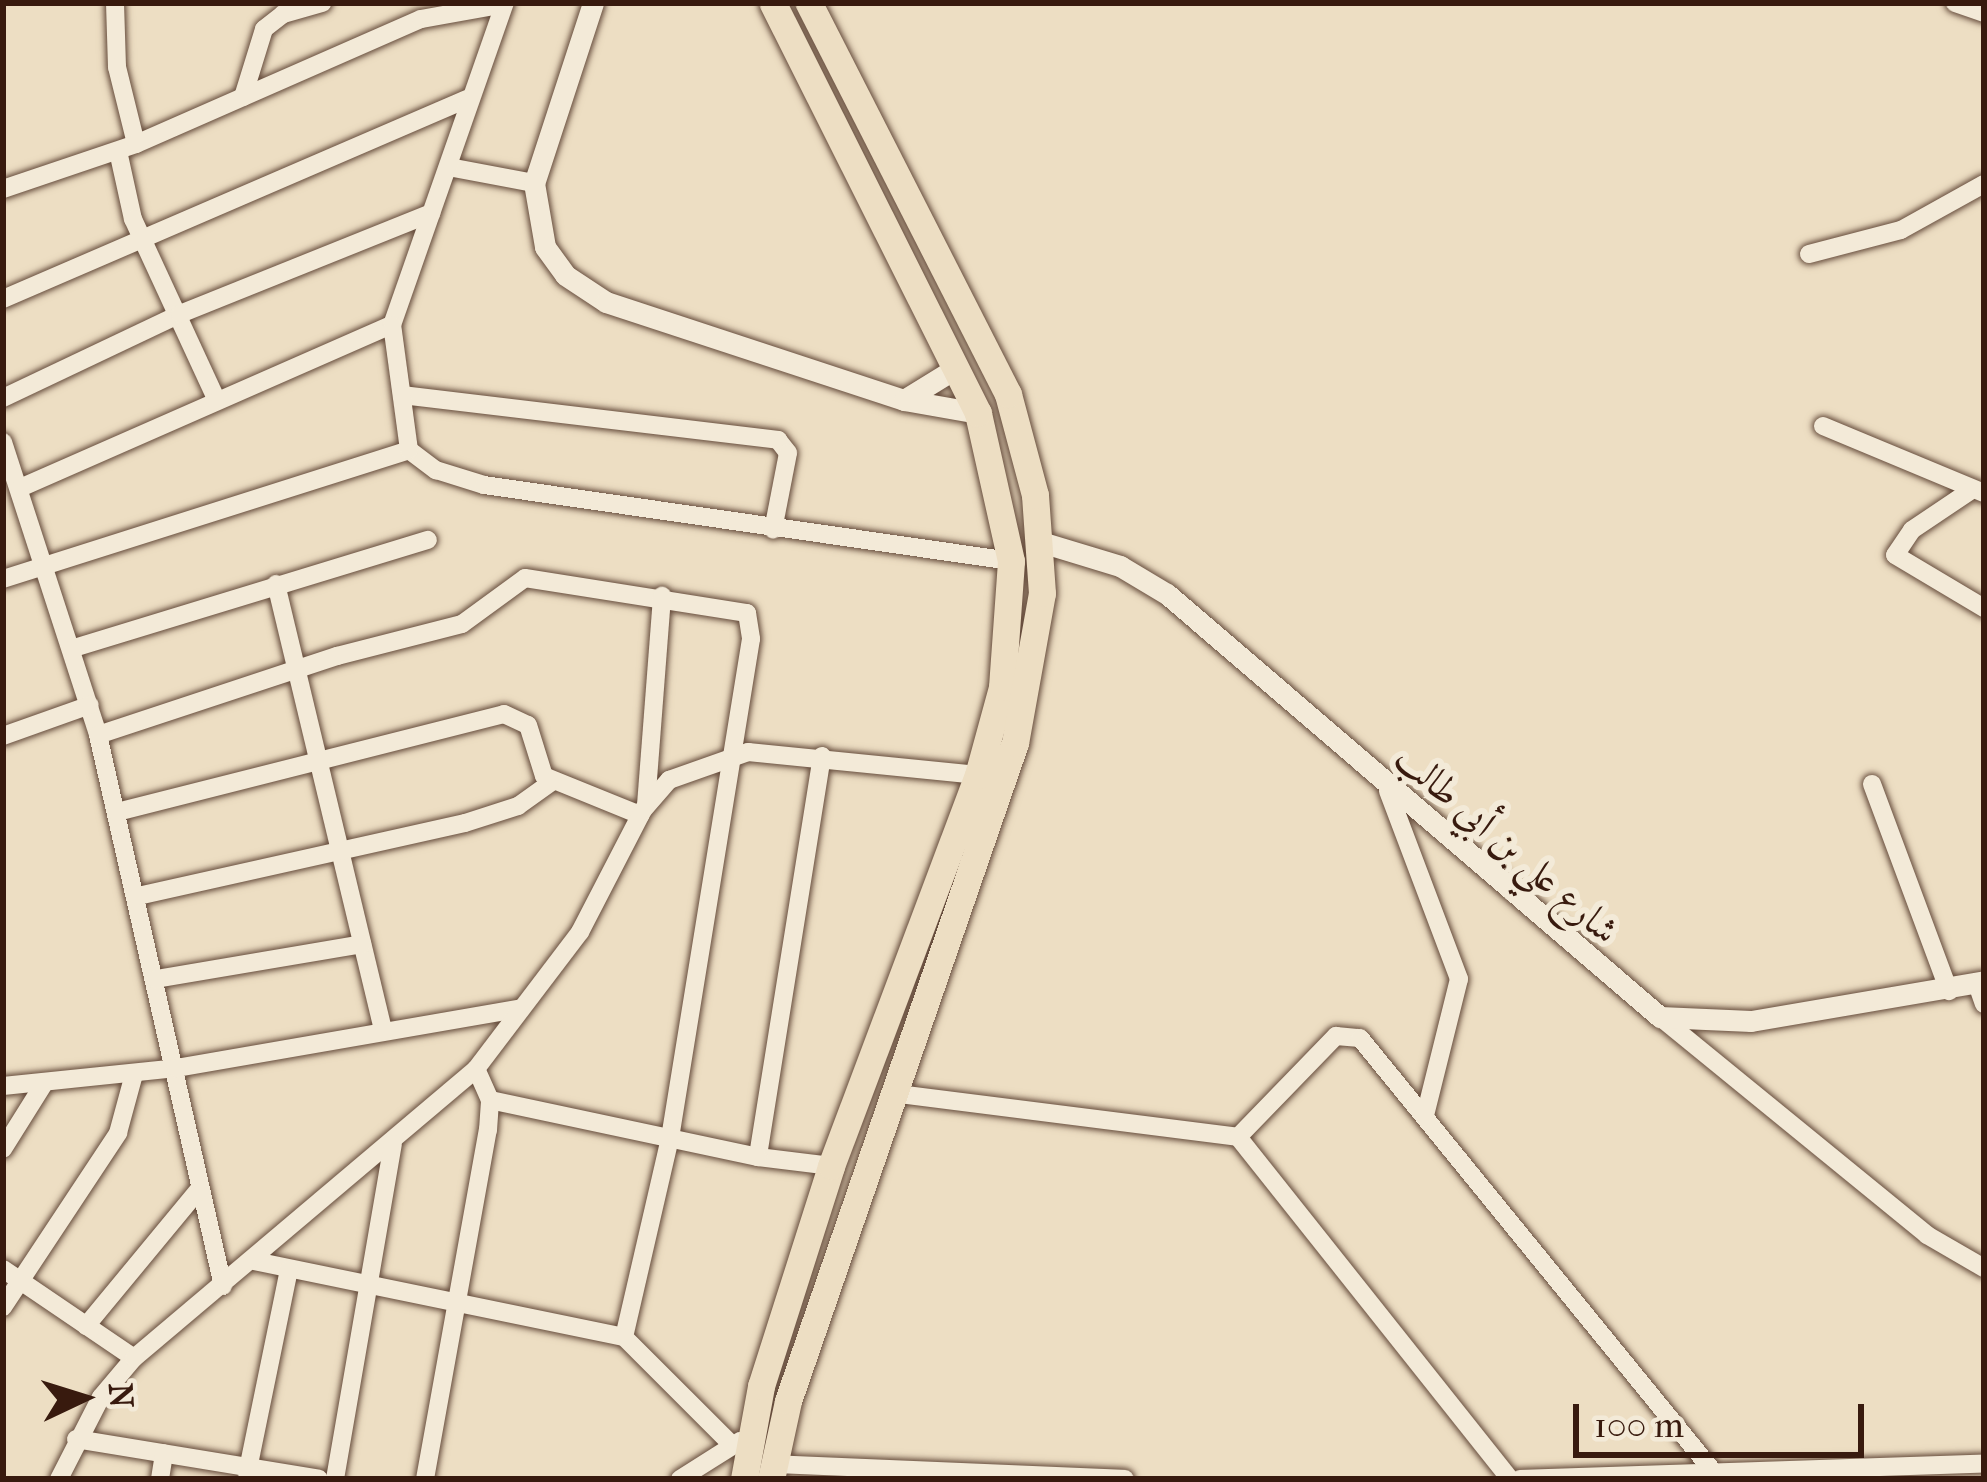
<!DOCTYPE html>
<html>
<head>
<meta charset="utf-8">
<style>
	body { margin:0 }
	#map { position:relative; width:1987px; height:1482px; overflow:hidden; background:#eddec3; font-family:"IM FELL French Canon",Amiri,serif }
	div>[style] { position:absolute }
	.roads { filter:drop-shadow(0 0 3px #654b3b) drop-shadow(0 0 3px #654b3b) }
	.minor>* { height:18px; margin:-9px; padding:0 9px; transform-origin:9px; border-radius:9px; background:#f3ead8 }
	.tertiary>* { height:21px; margin:-10.5px; padding:0 10.5px; transform-origin:10.5px; border-radius:10.5px; background:#f3ead8 }
	.primary>* { height:27px; margin:-13.5px; padding:0 13.5px; transform-origin:13.5px; border-radius:13.5px; background:#eddec3 }
	span { translate:-50% -50%; white-space:nowrap; text-align:center; line-height:1.15; -webkit-text-stroke:12px #f3ead8; paint-order:stroke }
	.street-label { font-size:39px; color:#381a0e }
	.frame { position:absolute; inset:0; border:6px solid #381a0e; pointer-events:none }
	.north { position:absolute; left:24px; top:1338px; width:120px; height:120px; -webkit-text-stroke:9px #f3ead8; paint-order:stroke; rotate:86deg; font-size:33px; font-weight:700; line-height:48px; text-align:center; color:#381a0e }
	.north::after { content:''; display:block; margin:auto; width:42px; height:54px; background:#381a0e; clip-path:polygon(50% 0,100% 100%,50% 72%,0 100%) }
	.scale { position:absolute; left:1573px; top:1404px; width:291px; height:54px; box-sizing:border-box; border:6px solid #381a0e; border-top:0; padding-left:15px; font-size:36px; line-height:42px; white-space:nowrap; color:#381a0e; -webkit-text-stroke:9px #f3ead8; paint-order:stroke }
</style>
</head>
<body>
<div id="map">
	<div class="roads">
		<div class="minor">
			<div style="left:115px;top:3px;width:64px;rotate:88.2deg"></div>
			<div style="left:117px;top:67px;width:79px;rotate:76.1deg"></div>
			<div style="left:1955px;top:3px;width:31px;rotate:19deg"></div>
			<div style="left:243px;top:97px;width:71px;rotate:-72.8deg"></div>
			<div style="left:264px;top:29px;width:24px;rotate:-38deg"></div>
			<div style="left:283px;top:14px;width:41px;rotate:-15.8deg"></div>
			<div style="left:118px;top:151px;width:70px;rotate:77.6deg"></div>
			<div style="left:133px;top:219px;width:200px;rotate:65.2deg"></div>
			<div style="left:449px;top:167px;width:86px;rotate:10.7deg"></div>
			<div style="left:3px;top:189px;width:140px;rotate:-18.7deg"></div>
			<div style="left:136px;top:144px;width:311px;rotate:-23.7deg"></div>
			<div style="left:421px;top:19px;width:84px;rotate:-10.2deg"></div>
			<div style="left:1809px;top:254px;width:95px;rotate:-14.6deg"></div>
			<div style="left:1901px;top:230px;width:95px;rotate:-29deg"></div>
			<div style="left:3px;top:299px;width:505px;rotate:-23.32deg"></div>
			<div style="left:402px;top:395px;width:379px;rotate:6.8deg"></div>
			<div style="left:778px;top:440px;width:16px;rotate:52deg"></div>
			<div style="left:788px;top:453px;width:78px;rotate:101deg"></div>
			<div style="left:3px;top:398px;width:196px;rotate:-25.4deg"></div>
			<div style="left:180px;top:314px;width:271px;rotate:-21.9deg"></div>
			<div style="left:1823px;top:426px;width:174px;rotate:22.6deg"></div>
			<div style="left:3px;top:442px;width:308px;rotate:72deg"></div>
			<div style="left:98px;top:735px;width:565px;rotate:77.22deg"></div>
			<div style="left:409px;top:450px;width:34px;rotate:37deg"></div>
			<div style="left:436px;top:470px;width:50px;rotate:17.4deg"></div>
			<div style="left:484px;top:485px;width:532px;rotate:8.21deg"></div>
			<div style="left:20px;top:488px;width:406px;rotate:-23.7deg"></div>
			<div style="left:392px;top:325px;width:341px;rotate:-70.7deg"></div>
			<div style="left:1970px;top:491px;width:70px;rotate:146.1deg"></div>
			<div style="left:1912px;top:530px;width:30px;rotate:124deg"></div>
			<div style="left:1895px;top:555px;width:104px;rotate:30.8deg"></div>
			<div style="left:3px;top:579px;width:426px;rotate:-17.6deg"></div>
			<div style="left:409px;top:450px;width:126px;rotate:-97.7deg"></div>
			<div style="left:276px;top:584px;width:459px;rotate:76.5deg"></div>
			<div style="left:74px;top:648px;width:370px;rotate:-17deg"></div>
			<div style="left:98px;top:735px;width:252px;rotate:-18.3deg"></div>
			<div style="left:337px;top:656px;width:129px;rotate:-14.4deg"></div>
			<div style="left:462px;top:624px;width:78px;rotate:-36.1deg"></div>
			<div style="left:525px;top:578px;width:225px;rotate:9deg"></div>
			<div style="left:747px;top:613px;width:26px;rotate:81deg"></div>
			<div style="left:751px;top:639px;width:506px;rotate:99.22deg"></div>
			<div style="left:670px;top:1138px;width:204px;rotate:103deg"></div>
			<div style="left:3px;top:736px;width:92px;rotate:-19.6deg"></div>
			<div style="left:822px;top:756px;width:406px;rotate:99.1deg"></div>
			<div style="left:758px;top:1157px;width:74px;rotate:7deg"></div>
			<div style="left:1872px;top:784px;width:221px;rotate:69.6deg"></div>
			<div style="left:1388px;top:791px;width:201px;rotate:69.3deg"></div>
			<div style="left:1459px;top:979px;width:140px;rotate:104deg"></div>
			<div style="left:646px;top:805px;width:210px;rotate:-85.6deg"></div>
			<div style="left:117px;top:812px;width:399px;rotate:-14.2deg"></div>
			<div style="left:504px;top:714px;width:26px;rotate:25deg"></div>
			<div style="left:528px;top:725px;width:53px;rotate:72.6deg"></div>
			<div style="left:544px;top:776px;width:104px;rotate:22.1deg"></div>
			<div style="left:138px;top:896px;width:335px;rotate:-12.6deg"></div>
			<div style="left:465px;top:823px;width:56px;rotate:-17.8deg"></div>
			<div style="left:518px;top:806px;width:43px;rotate:-35.5deg"></div>
			<div style="left:156px;top:979px;width:209px;rotate:-9.6deg"></div>
			<div style="left:1977px;top:984px;width:21px;rotate:71deg"></div>
			<div style="left:1660px;top:1017px;width:345px;rotate:39.2deg"></div>
			<div style="left:1927px;top:1235px;width:66px;rotate:30.1deg"></div>
			<div style="left:3px;top:1086px;width:174px;rotate:-5.9deg"></div>
			<div style="left:176px;top:1068px;width:348px;rotate:-9.8deg"></div>
			<div style="left:891px;top:1093px;width:350px;rotate:7.2deg"></div>
			<div style="left:1238px;top:1137px;width:437px;rotate:51.5deg"></div>
			<div style="left:490px;top:1100px;width:274px;rotate:12deg"></div>
			<div style="left:1238px;top:1137px;width:141px;rotate:-45.9deg"></div>
			<div style="left:1336px;top:1036px;width:24px;rotate:5deg"></div>
			<div style="left:1360px;top:1038px;width:564px;rotate:50.83deg"></div>
			<div style="left:3px;top:1149px;width:79px;rotate:-57.9deg"></div>
			<div style="left:254px;top:1261px;width:378px;rotate:11.6deg"></div>
			<div style="left:624px;top:1337px;width:153px;rotate:45deg"></div>
			<div style="left:3px;top:1269px;width:158px;rotate:34.2deg"></div>
			<div style="left:3px;top:1307px;width:209px;rotate:-56.5deg"></div>
			<div style="left:118px;top:1133px;width:61px;rotate:-74.8deg"></div>
			<div style="left:86px;top:1326px;width:179px;rotate:-50.4deg"></div>
			<div style="left:76px;top:1439px;width:246px;rotate:9.3deg"></div>
			<div style="left:773px;top:1464px;width:352px;rotate:2.4deg"></div>
			<div style="left:247px;top:1474px;width:209px;rotate:-78.4deg"></div>
			<div style="left:59px;top:1479px;width:92px;rotate:-62.9deg"></div>
			<div style="left:101px;top:1397px;width:51px;rotate:-49.8deg"></div>
			<div style="left:134px;top:1358px;width:448px;rotate:-40.2deg"></div>
			<div style="left:476px;top:1069px;width:172px;rotate:-52.8deg"></div>
			<div style="left:580px;top:932px;width:137px;rotate:-62.7deg"></div>
			<div style="left:643px;top:810px;width:40px;rotate:-49deg"></div>
			<div style="left:669px;top:780px;width:84px;rotate:-19.5deg"></div>
			<div style="left:748px;top:752px;width:231px;rotate:5.7deg"></div>
			<div style="left:160px;top:1479px;width:26px;rotate:-81deg"></div>
			<div style="left:335px;top:1479px;width:340px;rotate:-80.2deg"></div>
			<div style="left:425px;top:1479px;width:355px;rotate:-79.8deg"></div>
			<div style="left:488px;top:1130px;width:30px;rotate:-86deg"></div>
			<div style="left:490px;top:1100px;width:34px;rotate:-114deg"></div>
			<div style="left:680px;top:1479px;width:71px;rotate:-32.3deg"></div>
			<div style="left:1520px;top:1479px;width:464px;rotate:-1.9deg"></div>
		</div>
		<div class="tertiary">
			<div style="left:593px;top:3px;width:189px;rotate:108.1deg"></div>
			<div style="left:534px;top:183px;width:65px;rotate:80.2deg"></div>
			<div style="left:545px;top:247px;width:34px;rotate:54deg"></div>
			<div style="left:565px;top:275px;width:49px;rotate:33.4deg"></div>
			<div style="left:606px;top:302px;width:314px;rotate:18.2deg"></div>
			<div style="left:904px;top:400px;width:75px;rotate:10deg"></div>
			<div style="left:904px;top:400px;width:61px;rotate:-31.6deg"></div>
			<div style="left:1041px;top:542px;width:83px;rotate:16.9deg"></div>
			<div style="left:1120px;top:566px;width:55px;rotate:30.8deg"></div>
			<div style="left:1167px;top:594px;width:650px;rotate:40.63deg"></div>
			<div style="left:1660px;top:1017px;width:91px;rotate:2.5deg"></div>
			<div style="left:1751px;top:1021px;width:236px;rotate:-9.7deg"></div>
		</div>
		<div class="primary">
			<div style="left:744px;top:1479px;width:95px;rotate:-79.6deg"></div>
			<div style="left:761px;top:1386px;width:231px;rotate:-72.3deg"></div>
			<div style="left:831px;top:1166px;width:418px;rotate:-69.4deg"></div>
			<div style="left:978px;top:775px;width:91px;rotate:-74.7deg"></div>
			<div style="left:1002px;top:687px;width:126px;rotate:-85.9deg"></div>
			<div style="left:1011px;top:561px;width:152px;rotate:-102.6deg"></div>
			<div style="left:978px;top:413px;width:458px;rotate:-116.6deg"></div>
			<div style="left:771px;top:1479px;width:80px;rotate:-77.7deg"></div>
			<div style="left:788px;top:1401px;width:696px;rotate:-70.97deg"></div>
			<div style="left:1015px;top:743px;width:152px;rotate:-79.8deg"></div>
			<div style="left:1042px;top:593px;width:98px;rotate:-94.1deg"></div>
			<div style="left:1035px;top:495px;width:105px;rotate:-105deg"></div>
			<div style="left:1008px;top:394px;width:439px;rotate:-117deg"></div>
		</div>
	</div>
	<div class="street-label">
		<span style="left:1507px;top:844px;rotate:41deg">شارع علي بن أبي طالب</span>
	</div>
	<div class="frame"></div>
	<div class="north">N</div>
	<div class="scale">100 m</div>
</div>
</body>
</html>
